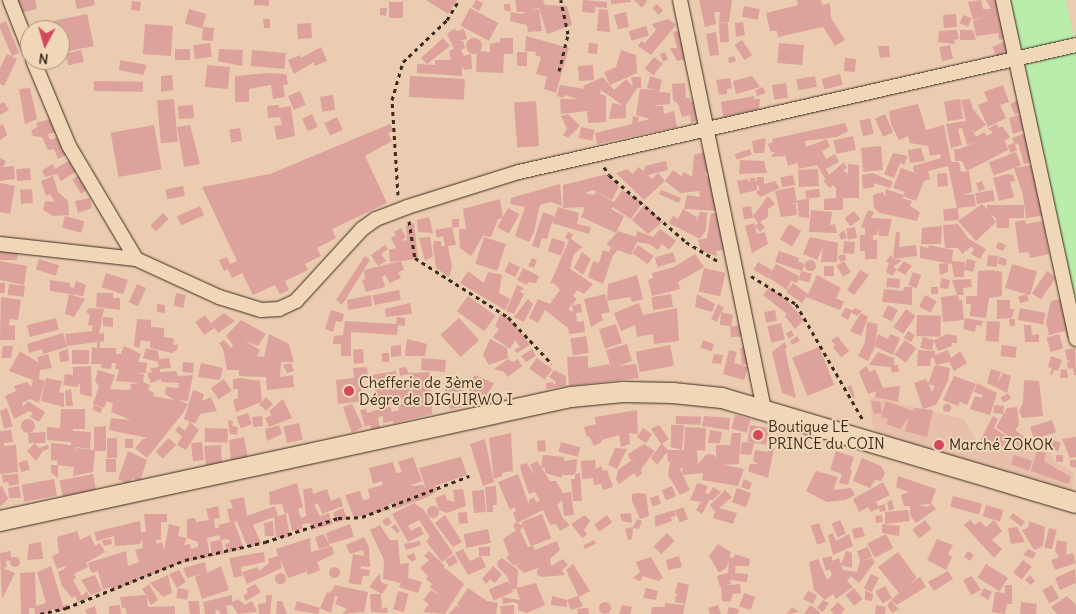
<!DOCTYPE html>
<html>
<head>
<meta charset="utf-8">
<style>
	body { margin:0 }
	#map { position:relative; width:1076px; height:614px; overflow:hidden; background:#ecccb1; font-family:Delius,sans-serif }
	div>[style] { position:absolute }
	.built>* { inset:0; background:#e7bfaa }
	.green>* { inset:0; background:#baecac }
	.building>* { inset:0; background:#dca29b; transform-origin:0 0 }
	.round { border-radius:50% }
	.path>* { height:3px; margin-top:-1.5px; transform-origin:0; background:repeating-linear-gradient(90deg,#3b2a1e 0 4px,transparent 0 8px) }
	.roads { filter:drop-shadow(0 0 1px #3b2a1e) drop-shadow(0 0 1px #3b2a1e) }
	.minor>* { height:14px; margin:-7px; padding:0 7px; transform-origin:7px; border-radius:7px; background:#f0d7b7 }
	.secondary>* { height:20px; margin:-10px; padding:0 10px; transform-origin:10px; border-radius:10px; background:#f0d7b7 }
	.dots>* { width:14px; height:14px; translate:-50% -50%; box-sizing:border-box; border:2px solid #f0d7b7; border-radius:50% }
	span { translate:-50% -50%; white-space:nowrap; text-align:center; line-height:1.15; -webkit-text-stroke:4px #f0d7b7; paint-order:stroke }
	.poi-label { font-size:15px; color:#3b2a1e }
	.left { translate:0 -50%; text-align:left }
	.north { position:absolute; left:20px; top:20px; width:50px; height:50px; box-sizing:border-box; background:#f0d7b7; border:1px solid #a8927a; border-radius:50%; rotate:186deg; font-size:14px; font-weight:700; line-height:20px; text-align:center; color:#3b2a1e }
	.north::after { content:''; display:block; margin:auto; width:18px; height:22px; background:#d1495b; clip-path:polygon(50% 0,100% 100%,50% 72%,0 100%) }
</style>
</head>
<body>
<div id="map">
	<div class="built">
		<div style="clip-path:polygon(869px 396px,964px 419px,976px 441px,991px 447px,1051px 453px,1055px 462px,1074px 473px,1072px 491px,1058px 494px,874px 433px)"></div>
	</div>
	<div class="green">
		<div style="clip-path:polygon(1005px 0,1066px 0,1076px 47px,1076px 328px)"></div>
	</div>
	<div class="building">
		<div style="clip-path:polygon(17px 0,35px 0,37px 9px,20px 13px)"></div>
		<div style="clip-path:polygon(75px 0,94px 0,95px 5px,77px 9px)"></div>
		<div style="clip-path:polygon(254px 0,269px 0,269px 6px,254px 5px)"></div>
		<div style="clip-path:polygon(426px 0,457px 0,448px 14px)"></div>
		<div style="clip-path:polygon(476px 0,483px 3px,479px 11px,472px 7px)"></div>
		<div style="clip-path:polygon(515px 0,543px 0,545px 5px,567px 6px,572px 25px,547px 34px,538px 5px,539px 8px,528px 10px,539px 9px,542px 31px,528px 32px,527px 25px,510px 21px,511px 12px,521px 14px,526px 12px,517px 12px)"></div>
		<div style="clip-path:polygon(583px 0,607px 2px,607px 8px,595px 7px,595px 13px,582px 12px)"></div>
		<div style="clip-path:polygon(611px 0,631px 0,631px 2px,611px 4px)"></div>
		<div style="clip-path:polygon(634px 0,646px 0,647px 1px,642px 8px)"></div>
		<div style="clip-path:polygon(699px 0,732px 0,729px 22px,719px 23px,720px 12px,714px 12px,716px 24px,705px 27px)"></div>
		<div style="clip-path:polygon(797px 0,821px 0,822px 5px,830px 3px,831px 18px,845px 40px,835px 46px,823px 27px,778px 37px,777px 31px,770px 31px,766px 13px,798px 5px)"></div>
		<div style="clip-path:polygon(981px 0,983px 9px,991px 9px,986px 0,1001px 0,1007px 38px,999px 40px,998px 33px,976px 36px,973px 21px,984px 17px,973px 20px,968px 2px)"></div>
		<div style="left:132px;top:1px;width:9px;height:9px;rotate:6deg"></div>
		<div style="left:389px;top:2px;width:14px;height:16px"></div>
		<div style="clip-path:polygon(504px 4px,510px 4px,511px 12px,504px 10px)"></div>
		<div style="left:657px;top:4px;width:9px;height:6px;rotate:49deg"></div>
		<div style="left:744px;top:6px;width:16px;height:11px;rotate:11deg"></div>
		<div style="clip-path:polygon(380px 8px,387px 8px,386px 16px,380px 15px)"></div>
		<div style="left:470px;top:8px;width:32px;height:20px;rotate:28deg"></div>
		<div style="left:189px;top:9px;width:18px;height:15px;rotate:16deg"></div>
		<div style="clip-path:polygon(599px 9px,608px 10px,610px 32px,597px 31px)"></div>
		<div style="clip-path:polygon(626px 12px,629px 27px,618px 29px,614px 15px)"></div>
		<div style="clip-path:polygon(87px 14px,94px 46px,60px 53px,60px 30px,44px 30px,43px 23px)"></div>
		<div style="left:956px;top:14px;width:13px;height:13px;rotate:86deg"></div>
		<div style="left:963px;top:15px;width:9px;height:9px;rotate:21deg"></div>
		<div style="clip-path:polygon(263px 19px,270px 19px,270px 28px,264px 28px)"></div>
		<div style="clip-path:polygon(668px 19px,676px 25px,651px 55px,638px 46px,641px 41px,645px 43px,656px 30px,652px 24px)"></div>
		<div style="clip-path:polygon(6px 21px,19px 53px,12px 56px,0 28px,0 24px)"></div>
		<div style="clip-path:polygon(743px 22px,745px 35px,736px 37px,735px 23px)"></div>
		<div style="left:311px;top:23px;width:15px;height:14px;rotate:86deg"></div>
		<div style="left:728px;top:23px;width:19px;height:9px;rotate:87deg"></div>
		<div style="left:145px;top:24px;width:28px;height:30px;rotate:4deg"></div>
		<div style="left:646px;top:26px;width:10px;height:18px;rotate:73deg"></div>
		<div style="left:203px;top:27px;width:11px;height:13px;rotate:5deg"></div>
		<div style="clip-path:polygon(455px 28px,456px 31px,464px 29px,467px 39px,458px 41px,463px 41px,465px 48px,461px 50px,464px 56px,471px 54px,472px 69px,464px 70px,462px 66px,462px 76px,417px 73px,417px 64px,435px 65px,435px 60px,451px 60px,452px 64px,449px 51px,454px 49px,447px 34px)"></div>
		<div style="clip-path:polygon(683px 30px,689px 59px,677px 61px,670px 48px,677px 48px,673px 32px)"></div>
		<div style="clip-path:polygon(954px 30px,957px 30px,959px 39px,954px 40px,955px 44px,938px 42px,939px 31px)"></div>
		<div style="clip-path:polygon(960px 30px,973px 30px,976px 40px,960px 40px)"></div>
		<div style="clip-path:polygon(716px 32px,719px 55px,710px 56px,706px 34px)"></div>
		<div style="clip-path:polygon(526px 36px,569px 48px,556px 93px,544px 89px,547px 77px,536px 74px,541px 57px,535px 55px,536px 52px,525px 51px)"></div>
		<div style="clip-path:polygon(443px 38px,450px 46px,427px 64px,421px 58px)"></div>
		<div style="clip-path:polygon(500px 38px,513px 38px,513px 54px,504px 54px,503px 73px,476px 72px,477px 51px,490px 52px,490px 44px,500px 42px)"></div>
		<div class="round" style="left:466px;top:38px;width:16px;height:16px"></div>
		<div style="left:742px;top:40px;width:18px;height:9px;rotate:56deg"></div>
		<div style="left:1008px;top:40px;width:10px;height:17px;rotate:66deg"></div>
		<div style="left:210px;top:43px;width:14px;height:17px;rotate:82deg"></div>
		<div style="left:589px;top:43px;width:9px;height:10px;rotate:6deg"></div>
		<div style="left:779px;top:43px;width:25px;height:20px;rotate:5deg"></div>
		<div style="left:950px;top:45px;width:14px;height:11px;rotate:78deg"></div>
		<div style="clip-path:polygon(878px 46px,889px 46px,890px 57px,880px 58px)"></div>
		<div style="clip-path:polygon(321px 47px,327px 61px,315px 66px,314px 62px,294px 74px,288px 60px,300px 55px,301px 58px)"></div>
		<div style="left:175px;top:49px;width:15px;height:11px"></div>
		<div style="clip-path:polygon(219px 49px,243px 50px,242px 66px,218px 61px)"></div>
		<div style="left:81px;top:50px;width:12px;height:16px;rotate:76deg"></div>
		<div style="left:252px;top:50px;width:34px;height:16px;rotate:5deg"></div>
		<div style="clip-path:polygon(621px 50px,636px 55px,637px 73px,610px 85px,604px 72px,616px 67px)"></div>
		<div style="left:517px;top:52px;width:10px;height:14px"></div>
		<div style="clip-path:polygon(665px 52px,668px 59px,663px 62px,660px 54px)"></div>
		<div style="clip-path:polygon(7px 54px,17px 59px,4px 86px,0 84px,0 68px)"></div>
		<div style="clip-path:polygon(734px 56px,736px 61px,729px 63px,728px 58px)"></div>
		<div style="left:654px;top:57px;width:11px;height:15px;rotate:38deg"></div>
		<div style="left:845px;top:58px;width:11px;height:13px;rotate:5deg"></div>
		<div style="clip-path:polygon(120px 60px,147px 65px,143px 75px,119px 70px)"></div>
		<div style="left:207px;top:65px;width:23px;height:22px;rotate:5deg"></div>
		<div style="left:593px;top:65px;width:15px;height:15px;rotate:86deg"></div>
		<div style="clip-path:polygon(268px 73px,286px 74px,288px 84px,283px 85px,285px 97px,273px 99px,271px 85px,249px 89px,249px 102px,235px 102px,235px 76px)"></div>
		<div style="left:840px;top:74px;width:11px;height:19px;rotate:75deg"></div>
		<div style="clip-path:polygon(172px 75px,173px 90px,161px 92px,161px 76px)"></div>
		<div style="left:410px;top:76px;width:55px;height:21px;rotate:3deg"></div>
		<div style="clip-path:polygon(650px 76px,662px 80px,659px 92px,670px 93px,670px 104px,651px 106px,663px 106px,664px 114px,674px 111px,677px 127px,597px 144px,595px 133px,632px 124px,633px 116px,639px 117px,638px 122px,650px 119px,636px 115px,640px 89px,655px 90px,647px 88px)"></div>
		<div style="clip-path:polygon(752px 76px,760px 87px,736px 94px,733px 81px)"></div>
		<div style="left:815px;top:76px;width:11px;height:19px;rotate:80deg"></div>
		<div style="clip-path:polygon(603px 77px,614px 90px,626px 79px,633px 87px,631px 77px,641px 77px,641px 88px,637px 88px,626px 105px,626px 118px,609px 119px,612px 103px,621px 105px,621px 104px,601px 90px,600px 94px,606px 96px,606px 122px,588px 123px,587px 111px,561px 114px,560px 99px,577px 99px,565px 95px,563px 98px,557px 96px,560px 85px,585px 89px,583px 86px)"></div>
		<div style="clip-path:polygon(730px 78px,732px 88px,727px 89px,727px 94px,719px 95px,716px 80px)"></div>
		<div style="left:94px;top:81px;width:49px;height:10px;rotate:1deg"></div>
		<div style="clip-path:polygon(685px 83px,686px 98px,690px 98px,690px 102px,697px 100px,701px 120px,691px 123px,690px 115px,682px 117px,678px 104px,673px 100px,672px 84px)"></div>
		<div style="left:786px;top:83px;width:15px;height:14px;rotate:82deg"></div>
		<div style="clip-path:polygon(1003px 85px,1009px 102px,1000px 105px,1006px 118px,988px 127px,978px 105px,988px 101px,984px 92px)"></div>
		<div style="clip-path:polygon(763px 87px,766px 93px,757px 96px,755px 90px)"></div>
		<div style="clip-path:polygon(30px 88px,37px 119px,25px 124px,19px 89px)"></div>
		<div style="left:300px;top:91px;width:15px;height:13px;rotate:67deg"></div>
		<div style="left:333px;top:95px;width:15px;height:13px;rotate:82deg"></div>
		<div style="clip-path:polygon(754px 96px,754px 99px,760px 99px,759px 109px,723px 117px,721px 102px)"></div>
		<div style="left:174px;top:99px;width:43px;height:17px;rotate:85deg"></div>
		<div style="left:960px;top:99px;width:20px;height:16px;rotate:81deg"></div>
		<div style="clip-path:polygon(970px 99px,973px 109px,986px 125px,975px 132px,972px 129px,976px 137px,984px 132px,987px 136px,993px 132px,988px 129px,996px 124px,999px 128px,1002px 126px,1010px 137px,1005px 141px,1008px 150px,967px 171px,962px 161px,955px 161px,954px 149px,959px 149px,979px 141px,967px 145px,962px 128px,958px 129px,962px 145px,951px 148px,946px 124px,966px 121px,961px 100px)"></div>
		<div style="clip-path:polygon(1021px 99px,1025px 111px,1015px 115px,1010px 104px)"></div>
		<div style="left:536px;top:101px;width:45px;height:22px;rotate:86deg"></div>
		<div style="clip-path:polygon(4px 102px,9px 110px,0 115px,0 104px)"></div>
		<div style="clip-path:polygon(918px 104px,926px 130px,944px 125px,951px 162px,959px 162px,961px 172px,969px 171px,972px 192px,962px 195px,974px 194px,976px 206px,957px 208px,948px 166px,928px 171px,930px 179px,921px 182px,924px 181px,916px 201px,903px 196px,902px 198px,912px 201px,910px 206px,920px 212px,917px 221px,880px 213px,874px 208px,873px 195px,883px 192px,885px 197px,886px 189px,903px 195px,905px 192px,893px 188px,901px 168px,918px 174px,914px 172px,913px 166px,941px 158px,940px 154px,930px 156px,928px 146px,910px 143px,908px 136px,899px 140px,891px 124px,889px 111px)"></div>
		<div style="left:193px;top:105px;width:13px;height:15px;rotate:86deg"></div>
		<div style="clip-path:polygon(279px 105px,279px 108px,291px 106px,295px 136px,277px 140px,274px 126px,282px 125px,280px 117px,268px 118px,267px 106px)"></div>
		<div style="clip-path:polygon(1024px 113px,1027px 129px,1013px 134px,1009px 118px)"></div>
		<div style="left:312px;top:114px;width:14px;height:11px;rotate:65deg"></div>
		<div style="clip-path:polygon(568px 114px,580px 126px,568px 138px,563px 135px,567px 129px,561px 116px)"></div>
		<div style="left:885px;top:114px;width:20px;height:11px;rotate:66deg"></div>
		<div style="left:337px;top:117px;width:14px;height:14px;rotate:65deg"></div>
		<div style="clip-path:polygon(54px 118px,58px 132px,48px 134px,50px 140px,60px 136px,68px 154px,58px 159px,54px 149px,48px 150px,42px 137px,33px 136px,31px 130px,38px 127px,36px 123px)"></div>
		<div style="left:870px;top:118px;width:16px;height:11px;rotate:76deg"></div>
		<div style="clip-path:polygon(845px 123px,848px 131px,837px 137px,805px 141px,806px 147px,827px 139px,830px 147px,822px 151px,826px 159px,835px 154px,839px 162px,826px 169px,829px 175px,844px 162px,847px 168px,843px 170px,848px 174px,848px 164px,859px 165px,859px 198px,843px 198px,843px 210px,824px 210px,824px 199px,836px 198px,836px 188px,833px 185px,830px 188px,823px 181px,825px 179px,817px 165px,799px 169px,797px 163px,788px 166px,785px 153px,785px 156px,771px 157px,775px 152px,771px 152px,768px 144px,773px 142px,772px 139px)"></div>
		<div style="clip-path:polygon(3px 124px,7px 135px,0 140px,0 126px)"></div>
		<div style="clip-path:polygon(390px 124px,394px 131px,388px 133px,392px 141px,365px 156px,387px 203px,332px 229px,336px 238px,317px 248px,321px 256px,305px 264px,308px 270px,285px 281px,289px 290px,280px 294px,275px 285px,253px 295px,242px 273px,232px 278px,228px 269px,224px 271px,219px 260px,227px 257px,230px 264px,237px 261px,202px 187px,270px 174px)"></div>
		<div style="left:154px;top:125px;width:45px;height:44px;rotate:80deg"></div>
		<div style="clip-path:polygon(190px 125px,200px 164px,184px 167px,177px 127px)"></div>
		<div style="left:581px;top:127px;width:14px;height:11px;rotate:12deg"></div>
		<div style="left:240px;top:128px;width:13px;height:11px;rotate:81deg"></div>
		<div style="clip-path:polygon(1028px 132px,1035px 162px,1024px 164px,1018px 143px,1015px 145px,1012px 138px)"></div>
		<div style="left:853px;top:136px;width:14px;height:20px;rotate:78deg"></div>
		<div style="clip-path:polygon(766px 138px,764px 153px,754px 153px,752px 141px)"></div>
		<div style="left:1014px;top:143px;width:8px;height:7px;rotate:67deg"></div>
		<div style="left:881px;top:146px;width:24px;height:20px;rotate:85deg"></div>
		<div style="clip-path:polygon(921px 148px,925px 161px,910px 163px,908px 150px)"></div>
		<div style="left:750px;top:149px;width:6px;height:16px;rotate:72deg"></div>
		<div style="clip-path:polygon(709px 151px,713px 171px,705px 173px,706px 176px,715px 174px,722px 211px,684px 209px,687px 195px,700px 197px,699px 191px,680px 193px,665px 181px,673px 170px,681px 176px,684px 172px,692px 177px,694px 155px)"></div>
		<div style="left:1016px;top:152px;width:14px;height:29px;rotate:69deg"></div>
		<div style="clip-path:polygon(893px 153px,908px 156px,904px 165px,900px 163px,894px 178px,884px 174px)"></div>
		<div style="clip-path:polygon(0 158px,6px 161px,3px 167px,14px 166px,15px 179px,0 181px)"></div>
		<div style="clip-path:polygon(70px 160px,77px 171px,61px 181px,57px 174px,45px 177px,42px 171px,46px 168px,53px 164px,55px 169px)"></div>
		<div style="clip-path:polygon(740px 160px,764px 161px,767px 173px,739px 174px)"></div>
		<div style="clip-path:polygon(666px 161px,668px 170px,648px 175px,652px 179px,658px 173px,665px 181px,644px 200px,616px 173px,627px 169px,633px 174px,638px 167px,644px 171px,645px 166px)"></div>
		<div style="clip-path:polygon(1037px 164px,1047px 215px,1026px 218px,1023px 195px,1014px 168px)"></div>
		<div style="left:30px;top:168px;width:12px;height:14px;rotate:85deg"></div>
		<div style="left:818px;top:169px;width:17px;height:20px;rotate:87deg"></div>
		<div style="clip-path:polygon(873px 173px,893px 182px,890px 188px,874px 183px,874px 187px,863px 189px,862px 175px)"></div>
		<div style="left:947px;top:173px;width:13px;height:10px;rotate:86deg"></div>
		<div style="left:81px;top:174px;width:17px;height:10px;rotate:59deg"></div>
		<div style="clip-path:polygon(607px 174px,619px 186px,612px 200px,593px 190px,585px 193px,594px 195px,596px 192px,614px 202px,622px 190px,643px 202px,631px 219px,613px 207px,611px 209px,624px 216px,616px 233px,581px 217px,585px 207px,563px 208px,563px 185px)"></div>
		<div style="clip-path:polygon(1008px 174px,1013px 175px,1015px 181px,1010px 182px,1014px 197px,999px 201px,993px 178px)"></div>
		<div style="left:793px;top:175px;width:10px;height:13px;rotate:79deg"></div>
		<div style="clip-path:polygon(53px 176px,58px 192px,68px 201px,69px 215px,53px 216px,43px 210px,45px 201px,55px 202px,50px 194px,46px 196px,41px 181px)"></div>
		<div style="clip-path:polygon(757px 177px,764px 177px,764px 184px,775px 181px,780px 188px,760px 197px,756px 192px,760px 189px,757px 184px,757px 190px,740px 194px,737px 181px,747px 179px,750px 182px,750px 178px,755px 178px,756px 183px)"></div>
		<div style="clip-path:polygon(982px 181px,985px 189px,979px 192px,976px 183px)"></div>
		<div style="clip-path:polygon(0 183px,15px 186px,10px 214px,0 212px)"></div>
		<div style="clip-path:polygon(560px 184px,562px 206px,551px 202px,540px 205px,534px 232px,529px 242px,515px 236px,525px 207px,510px 204px,511px 198px)"></div>
		<div style="left:183px;top:186px;width:10px;height:18px;rotate:79deg"></div>
		<div style="clip-path:polygon(794px 187px,797px 203px,788px 204px,796px 204px,797px 215px,781px 217px,775px 191px)"></div>
		<div style="left:32px;top:189px;width:14px;height:12px;rotate:86deg"></div>
		<div style="left:819px;top:189px;width:8px;height:14px;rotate:83deg"></div>
		<div style="clip-path:polygon(661px 190px,681px 198px,679px 203px,659px 194px)"></div>
		<div style="left:993px;top:190px;width:11px;height:18px;rotate:80deg"></div>
		<div style="clip-path:polygon(768px 196px,775px 204px,768px 209px,768px 217px,760px 222px,765px 227px,760px 232px,755px 226px,758px 223px,753px 216px)"></div>
		<div style="clip-path:polygon(90px 198px,92px 208px,78px 213px,75px 201px)"></div>
		<div style="clip-path:polygon(500px 199px,503px 218px,498px 219px,491px 237px,484px 236px,485px 233px,471px 256px,460px 248px,459px 229px,466px 229px,463px 209px)"></div>
		<div style="clip-path:polygon(809px 199px,809px 218px,799px 217px,797px 200px)"></div>
		<div style="clip-path:polygon(645px 204px,663px 222px,648px 234px,632px 220px)"></div>
		<div style="clip-path:polygon(982px 204px,987px 209px,987px 205px,1024px 205px,1024px 218px,1009px 218px,1009px 228px,997px 228px,996px 218px,990px 214px,996px 222px,976px 241px,958px 221px)"></div>
		<div style="left:200px;top:206px;width:10px;height:25px;rotate:66deg"></div>
		<div style="left:751px;top:206px;width:12px;height:9px;rotate:81deg"></div>
		<div style="clip-path:polygon(558px 207px,579px 213px,577px 224px,591px 227px,589px 234px,552px 223px)"></div>
		<div style="left:508px;top:208px;width:13px;height:22px;rotate:29deg"></div>
		<div style="left:958px;top:208px;width:12px;height:15px;rotate:85deg"></div>
		<div style="clip-path:polygon(683px 209px,697px 217px,696px 223px,700px 212px,707px 213px,706px 230px,700px 239px,669px 223px,673px 216px,678px 219px)"></div>
		<div style="clip-path:polygon(811px 210px,832px 212px,830px 225px,835px 224px,837px 233px,809px 232px)"></div>
		<div style="clip-path:polygon(868px 210px,874px 212px,871px 218px,892px 219px,888px 236px,879px 236px,878px 228px,877px 235px,873px 235px,873px 240px,877px 240px,877px 259px,865px 259px,865px 251px,860px 251px,860px 235px,865px 235px,865px 228px,861px 227px)"></div>
		<div style="left:854px;top:211px;width:10px;height:12px;rotate:53deg"></div>
		<div style="clip-path:polygon(543px 212px,554px 216px,547px 239px,542px 238px,539px 248px,532px 246px)"></div>
		<div style="left:163px;top:213px;width:8px;height:18px;rotate:45deg"></div>
		<div style="clip-path:polygon(711px 213px,719px 214px,718px 222px,723px 223px,728px 249px,716px 251px,717px 256px,701px 251px,698px 240px,707px 238px)"></div>
		<div style="left:65px;top:216px;width:20px;height:12px;rotate:15deg"></div>
		<div style="clip-path:polygon(429px 217px,433px 233px,418px 232px,417px 220px)"></div>
		<div style="clip-path:polygon(452px 219px,459px 219px,459px 227px,452px 228px,456px 245px,448px 246px,452px 267px,449px 277px,436px 268px,433px 246px,434px 241px,441px 241px,441px 246px,445px 246px,443px 236px,437px 238px,435px 230px,452px 227px)"></div>
		<div style="clip-path:polygon(1025px 220px,1026px 224px,1043px 221px,1049px 254px,1030px 258px,1029px 252px,1019px 253px,1015px 222px)"></div>
		<div style="clip-path:polygon(414px 223px,418px 259px,390px 262px,389px 250px,396px 248px,391px 238px,396px 235px,394px 232px,401px 228px,406px 237px,401px 241px,407px 240px,406px 225px)"></div>
		<div style="clip-path:polygon(754px 223px,757px 234px,765px 232px,768px 244px,752px 253px,745px 226px)"></div>
		<div style="left:789px;top:224px;width:14px;height:18px;rotate:30deg"></div>
		<div style="clip-path:polygon(958px 224px,969px 239px,986px 249px,980px 259px,971px 254px,974px 249px,971px 247px,962px 254px,958px 248px,945px 248px,943px 225px)"></div>
		<div style="clip-path:polygon(942px 226px,941px 244px,921px 244px,922px 228px)"></div>
		<div style="left:855px;top:227px;width:11px;height:9px;rotate:80deg"></div>
		<div style="clip-path:polygon(660px 229px,676px 241px,669px 250px,662px 244px,658px 250px,649px 244px,637px 242px,631px 255px,618px 250px,613px 255px,603px 284px,588px 277px,593px 261px,599px 263px,603px 250px,609px 252px,611px 247px,606px 245px,618px 231px,636px 237px,637px 231px,653px 237px)"></div>
		<div style="clip-path:polygon(844px 230px,847px 238px,841px 240px,839px 234px)"></div>
		<div style="clip-path:polygon(568px 232px,573px 234px,571px 239px,582px 247px,574px 254px,570px 269px,593px 284px,584px 294px,577px 290px,573px 296px,577px 299px,568px 309px,573px 312px,572px 305px,581px 304px,582px 312px,576px 313px,577px 322px,584px 321px,585px 332px,569px 334px,568px 328px,545px 310px,538px 323px,529px 318px,538px 299px,550px 304px,560px 290px,554px 283px,550px 284px,569px 240px,565px 238px)"></div>
		<div style="clip-path:polygon(896px 232px,900px 232px,899px 247px,916px 245px,917px 256px,893px 259px)"></div>
		<div style="clip-path:polygon(430px 237px,433px 256px,425px 261px,419px 238px)"></div>
		<div style="left:484px;top:237px;width:23px;height:28px;rotate:18deg"></div>
		<div style="clip-path:polygon(810px 237px,838px 243px,837px 262px,821px 262px,823px 247px,817px 260px,803px 254px)"></div>
		<div style="left:552px;top:238px;width:14px;height:14px;rotate:17deg"></div>
		<div style="left:844px;top:241px;width:11px;height:12px;rotate:5deg"></div>
		<div style="clip-path:polygon(998px 242px,1006px 245px,1003px 251px,996px 248px)"></div>
		<div style="clip-path:polygon(385px 245px,388px 249px,381px 254px,386px 261px,378px 266px,371px 255px)"></div>
		<div style="left:638px;top:245px;width:19px;height:10px;rotate:35deg"></div>
		<div style="clip-path:polygon(929px 245px,953px 250px,952px 261px,965px 262px,964px 277px,954px 277px,952px 264px,920px 258px,920px 246px,928px 248px)"></div>
		<div style="clip-path:polygon(0 246px,19px 248px,17px 260px,0 260px)"></div>
		<div style="clip-path:polygon(779px 251px,799px 258px,798px 261px,805px 264px,802px 271px,775px 262px)"></div>
		<div style="clip-path:polygon(582px 252px,591px 259px,583px 275px,574px 268px)"></div>
		<div style="left:673px;top:252px;width:10px;height:19px;rotate:73deg"></div>
		<div style="clip-path:polygon(695px 254px,704px 267px,678px 282px,680px 289px,652px 296px,648px 280px,653px 278px,652px 273px,674px 267px)"></div>
		<div style="clip-path:polygon(845px 254px,846px 260px,840px 262px,838px 256px)"></div>
		<div style="clip-path:polygon(891px 255px,893px 259px,902px 260px,893px 267px,897px 269px,892px 276px,886px 272px,889px 263px,886px 261px)"></div>
		<div style="left:988px;top:255px;width:10px;height:11px;rotate:6deg"></div>
		<div style="clip-path:polygon(365px 256px,370px 260px,342px 305px,336px 300px)"></div>
		<div style="clip-path:polygon(999px 257px,1007px 259px,1006px 266px,998px 264px)"></div>
		<div style="clip-path:polygon(532px 258px,537px 260px,534px 268px,528px 266px)"></div>
		<div style="left:39px;top:259px;width:21px;height:11px;rotate:17deg"></div>
		<div style="left:967px;top:259px;width:9px;height:11px;rotate:13deg"></div>
		<div class="round" style="left:804.5px;top:259.5px;width:11px;height:11px"></div>
		<div style="clip-path:polygon(0 261px,27px 266px,24px 285px,0 280px)"></div>
		<div style="clip-path:polygon(401px 261px,404px 270px,398px 272px,401px 278px,390px 283px,385px 275px,382px 277px,385px 287px,366px 292px,362px 280px,365px 279px,364px 270px)"></div>
		<div style="left:844px;top:261px;width:13px;height:9px;rotate:58deg"></div>
		<div style="clip-path:polygon(904px 261px,912px 266px,905px 275px,897px 270px)"></div>
		<div style="left:509px;top:262px;width:12px;height:11px;rotate:24deg"></div>
		<div style="left:758px;top:262px;width:16px;height:9px;rotate:30deg"></div>
		<div style="clip-path:polygon(948px 263px,948px 272px,940px 275px,939px 264px)"></div>
		<div style="clip-path:polygon(776px 264px,799px 276px,797px 283px,791px 281px,787px 290px,768px 277px)"></div>
		<div style="left:1012px;top:264px;width:26px;height:25px;rotate:16deg"></div>
		<div style="left:834px;top:266px;width:10px;height:10px;rotate:90deg"></div>
		<div style="clip-path:polygon(523px 268px,539px 276px,536px 283px,528px 282px,527px 285px,517px 280px)"></div>
		<div style="left:704px;top:268px;width:22px;height:24px;rotate:13deg"></div>
		<div style="clip-path:polygon(860px 270px,869px 275px,854px 295px,847px 290px)"></div>
		<div style="clip-path:polygon(992px 270px,1002px 272px,1002px 296px,989px 298px,986px 318px,970px 316px,971px 304px,966px 304px,966px 296px,977px 296px,978px 271px)"></div>
		<div style="clip-path:polygon(468px 271px,484px 283px,481px 290px,488px 272px,502px 275px,499px 293px,510px 299px,505px 310px,460px 283px)"></div>
		<div style="left:801px;top:271px;width:11px;height:9px;rotate:15deg"></div>
		<div style="left:1047px;top:271px;width:11px;height:27px;rotate:34deg"></div>
		<div style="left:913px;top:272px;width:9px;height:14px;rotate:21deg"></div>
		<div style="left:106px;top:273px;width:23px;height:15px;rotate:18deg"></div>
		<div style="clip-path:polygon(637px 275px,643px 299px,632px 302px,630px 297px,607px 301px,608px 284px)"></div>
		<div style="clip-path:polygon(817px 275px,841px 288px,836px 298px,844px 302px,840px 310px,806px 297px,802px 303px,786px 292px,793px 283px,808px 294px)"></div>
		<div style="left:887px;top:278px;width:13px;height:9px;rotate:4deg"></div>
		<div style="clip-path:polygon(941px 278px,950px 280px,948px 289px,940px 288px)"></div>
		<div style="clip-path:polygon(971px 279px,972px 287px,963px 288px,964px 295px,957px 295px,952px 280px)"></div>
		<div style="clip-path:polygon(50px 280px,70px 283px,70px 287px,74px 288px,76px 281px,86px 285px,83px 296px,50px 291px)"></div>
		<div style="left:0;top:283px;width:5px;height:10px"></div>
		<div style="left:9px;top:284px;width:16px;height:11px;rotate:7deg"></div>
		<div style="left:137px;top:284px;width:10px;height:20px;rotate:24deg"></div>
		<div style="clip-path:polygon(517px 285px,524px 288px,520px 292px,524px 294px,514px 314px,506px 311px)"></div>
		<div style="clip-path:polygon(769px 287px,785px 298px,804px 320px,795px 329px,785px 316px,787px 314px,763px 295px)"></div>
		<div style="clip-path:polygon(904px 287px,912px 287px,912px 305px,882px 302px,884px 289px,903px 291px)"></div>
		<div style="left:931px;top:287px;width:7px;height:7px"></div>
		<div style="left:399px;top:290px;width:10px;height:27px;rotate:79deg"></div>
		<div style="clip-path:polygon(97px 293px,113px 293px,113px 298px,120px 298px,120px 310px,96px 307px)"></div>
		<div style="left:176px;top:293px;width:10px;height:13px;rotate:11deg"></div>
		<div style="clip-path:polygon(69px 294px,85px 299px,74px 317px,65px 314px)"></div>
		<div style="clip-path:polygon(605px 294px,610px 312px,601px 314px,603px 320px,591px 327px,584px 299px)"></div>
		<div style="left:671px;top:294px;width:13px;height:20px;rotate:81deg"></div>
		<div style="clip-path:polygon(697px 294px,715px 304px,712px 312px,695px 307px)"></div>
		<div style="left:1027px;top:294px;width:7px;height:9px;rotate:74deg"></div>
		<div style="clip-path:polygon(371px 295px,372px 306px,348px 310px,347px 300px)"></div>
		<div style="left:925px;top:295px;width:13px;height:13px;rotate:27deg"></div>
		<div style="clip-path:polygon(958px 295px,959px 300px,962px 300px,964px 320px,943px 322px,941px 297px)"></div>
		<div style="left:468px;top:296px;width:34px;height:19px;rotate:36deg"></div>
		<div style="clip-path:polygon(1px 297px,21px 300px,18px 320px,10px 319px,9px 326px,15px 325px,15px 340px,0 340px)"></div>
		<div style="clip-path:polygon(1064px 298px,1073px 336px,1067px 338px,1065px 331px,1049px 335px,1046px 322px,1051px 301px)"></div>
		<div style="clip-path:polygon(528px 299px,533px 304px,524px 322px,514px 317px)"></div>
		<div style="clip-path:polygon(997px 300px,1010px 300px,1010px 309px,1014px 309px,1012px 318px,997px 319px)"></div>
		<div style="clip-path:polygon(410px 303px,412px 314px,386px 317px,385px 309px)"></div>
		<div style="clip-path:polygon(639px 303px,643px 315px,677px 308px,679px 341px,654px 344px,653px 334px,637px 337px,635px 325px,621px 331px,614px 313px)"></div>
		<div style="clip-path:polygon(157px 304px,165px 305px,165px 313px,157px 312px)"></div>
		<div style="clip-path:polygon(718px 304px,724px 308px,721px 312px,733px 315px,731px 326px,720px 325px,721px 312px,717px 322px,711px 319px)"></div>
		<div style="left:888px;top:305px;width:11px;height:13px;rotate:27deg"></div>
		<div style="clip-path:polygon(89px 308px,104px 309px,99px 334px,104px 333px,104px 341px,100px 342px,100px 348px,116px 348px,116px 354px,121px 354px,124px 346px,141px 354px,138px 362px,147px 363px,146px 373px,135px 373px,144px 374px,143px 382px,150px 385px,148px 390px,154px 393px,153px 396px,174px 400px,165px 394px,166px 387px,178px 388px,179px 383px,161px 382px,161px 379px,151px 383px,147px 373px,152px 372px,150px 368px,159px 367px,158px 362px,143px 358px,146px 348px,158px 351px,159px 359px,169px 358px,171px 368px,160px 369px,160px 372px,176px 371px,178px 376px,193px 375px,188px 401px,178px 400px,188px 404px,183px 413px,147px 458px,135px 448px,143px 439px,148px 438px,109px 430px,111px 418px,131px 420px,111px 412px,113px 404px,107px 401px,104px 408px,93px 404px,99px 386px,95px 381px,98px 370px,115px 375px,110px 389px,127px 390px,131px 389px,130px 384px,140px 383px,116px 381px,119px 370px,127px 371px,115px 369px,116px 363px,112px 363px,111px 369px,101px 368px,102px 364px,91px 364px,92px 347px,97px 348px,97px 342px,67px 346px,65px 334px,92px 331px,93px 326px,88px 325px,90px 315px,86px 312px)"></div>
		<div style="clip-path:polygon(845px 308px,852px 310px,848px 320px,841px 316px)"></div>
		<div style="clip-path:polygon(855px 308px,862px 311px,857px 316px,851px 312px)"></div>
		<div style="left:1020px;top:308px;width:26px;height:12px;rotate:11deg"></div>
		<div style="left:906px;top:309px;width:12px;height:22px;rotate:35deg"></div>
		<div style="clip-path:polygon(331px 310px,344px 314px,342px 322px,336px 321px,333px 332px,325px 329px)"></div>
		<div style="left:775px;top:310px;width:11px;height:11px;rotate:80deg"></div>
		<div style="clip-path:polygon(224px 313px,235px 321px,218px 333px,211px 323px)"></div>
		<div style="clip-path:polygon(501px 313px,515px 324px,530px 345px,517px 353px,514px 350px,520px 347px,515px 340px,510px 349px,493px 337px,499px 329px,495px 326px)"></div>
		<div style="clip-path:polygon(861px 313px,868px 317px,861px 336px,850px 331px)"></div>
		<div style="left:205px;top:315px;width:16px;height:12px;rotate:55deg"></div>
		<div style="left:917px;top:315px;width:24px;height:21px;rotate:2deg"></div>
		<div style="clip-path:polygon(103px 317px,113px 318px,113px 327px,103px 326px)"></div>
		<div style="clip-path:polygon(397px 317px,405px 318px,405px 326px,398px 325px,397px 335px,351px 332px,351px 356px,341px 356px,341px 344px,333px 344px,334px 336px,343px 335px,345px 321px,396px 324px)"></div>
		<div style="left:56px;top:318px;width:12px;height:30px;rotate:76deg"></div>
		<div style="left:459px;top:318px;width:30px;height:25px;rotate:48deg"></div>
		<div style="clip-path:polygon(965px 318px,983px 321px,981px 326px,976px 325px,975px 332px,963px 329px)"></div>
		<div style="clip-path:polygon(137px 319px,151px 320px,151px 327px,164px 328px,164px 337px,174px 339px,173px 345px,178px 344px,177px 350px,172px 353px,150px 348px,150px 337px,149px 342px,141px 340px,139px 348px,134px 346px)"></div>
		<div style="clip-path:polygon(1009px 319px,1015px 319px,1015px 326px,1010px 326px)"></div>
		<div style="clip-path:polygon(241px 320px,266px 334px,258px 346px,244px 340px,260px 350px,257px 356px,264px 357px,269px 334px,289px 344px,294px 362px,281px 362px,280px 377px,293px 375px,294px 387px,267px 390px,266px 377px,239px 376px,239px 370px,227px 370px,223px 349px,219px 343px,224px 340px,231px 348px,233px 345px,226px 336px)"></div>
		<div style="left:987px;top:321px;width:13px;height:20px;rotate:4deg"></div>
		<div style="clip-path:polygon(867px 322px,878px 324px,874px 349px,868px 361px,858px 356px,865px 342px)"></div>
		<div style="left:781px;top:323px;width:17px;height:14px;rotate:77deg"></div>
		<div style="left:616px;top:324px;width:20px;height:18px;rotate:72deg"></div>
		<div style="left:745px;top:325px;width:11px;height:15px;rotate:85deg"></div>
		<div style="clip-path:polygon(1024px 325px,1031px 325px,1032px 335px,1039px 334px,1039px 342px,1025px 342px)"></div>
		<div style="clip-path:polygon(791px 330px,794px 335px,789px 339px,786px 334px)"></div>
		<div style="left:908px;top:331px;width:8px;height:8px;rotate:30deg"></div>
		<div style="clip-path:polygon(63px 333px,67px 347px,43px 354px,42px 349px,29px 353px,27px 344px)"></div>
		<div style="clip-path:polygon(878px 334px,888px 339px,890px 334px,900px 338px,893px 355px,874px 346px)"></div>
		<div style="clip-path:polygon(947px 334px,957px 336px,957px 343px,951px 343px,952px 346px,938px 351px,934px 341px,932px 350px,920px 348px,923px 337px,934px 340px)"></div>
		<div style="left:1059px;top:334px;width:15px;height:13px;rotate:74deg"></div>
		<div style="left:586px;top:336px;width:17px;height:16px;rotate:80deg"></div>
		<div style="clip-path:polygon(797px 336px,800px 341px,792px 345px,790px 341px)"></div>
		<div style="clip-path:polygon(838px 336px,841px 341px,835px 345px,831px 340px)"></div>
		<div style="clip-path:polygon(407px 339px,427px 344px,425px 356px,405px 356px)"></div>
		<div style="clip-path:polygon(490px 339px,507px 348px,508px 358px,489px 365px,483px 355px)"></div>
		<div style="left:703px;top:340px;width:12px;height:8px;rotate:20deg"></div>
		<div style="left:905px;top:340px;width:14px;height:18px;rotate:36deg"></div>
		<div style="left:841px;top:341px;width:13px;height:10px;rotate:51deg"></div>
		<div style="clip-path:polygon(785px 342px,787px 348px,785px 349px,796px 398px,782px 393px,772px 352px)"></div>
		<div style="clip-path:polygon(627px 344px,632px 361px,618px 366px,636px 364px,639px 378px,569px 386px,567px 357px,588px 356px,588px 368px,609px 364px,611px 368px,606px 350px)"></div>
		<div style="clip-path:polygon(401px 345px,401px 356px,391px 357px,391px 346px)"></div>
		<div style="left:670px;top:345px;width:21px;height:35px;rotate:79deg"></div>
		<div style="left:1002px;top:345px;width:15px;height:11px;rotate:8deg"></div>
		<div style="clip-path:polygon(3px 346px,13px 346px,11px 358px,1px 358px)"></div>
		<div style="clip-path:polygon(749px 346px,753px 363px,742px 365px,740px 348px)"></div>
		<div style="left:819px;top:347px;width:41px;height:29px;rotate:68deg"></div>
		<div style="clip-path:polygon(1075px 348px,1076px 375px,1074px 375px,1073px 368px,1068px 369px,1067px 362px,1071px 361px,1067px 360px,1065px 350px)"></div>
		<div style="clip-path:polygon(68px 349px,69px 361px,60px 362px,59px 352px)"></div>
		<div style="left:363px;top:349px;width:14px;height:10px;rotate:86deg"></div>
		<div style="clip-path:polygon(532px 349px,536px 356px,526px 362px,521px 356px)"></div>
		<div style="left:89px;top:350px;width:14px;height:17px;rotate:90deg"></div>
		<div style="clip-path:polygon(729px 350px,737px 352px,734px 363px,748px 367px,744px 380px,723px 374px)"></div>
		<div style="clip-path:polygon(918px 350px,935px 351px,935px 355px,948px 350px,951px 358px,960px 351px,967px 363px,954px 371px,949px 362px,936px 365px,934px 358px,931px 358px,930px 366px,917px 366px)"></div>
		<div style="clip-path:polygon(20px 351px,39px 363px,37px 357px,48px 354px,52px 368px,40px 370px,39px 379px,45px 381px,39px 403px,30px 399px,22px 403px,23px 407px,28px 401px,45px 412px,39px 422px,30px 417px,33px 413px,29px 411px,14px 419px,5px 396px,16px 391px,14px 386px,27px 382px,31px 387px,33px 380px,9px 371px)"></div>
		<div style="clip-path:polygon(878px 352px,894px 358px,894px 365px,898px 365px,899px 371px,892px 373px,891px 367px,869px 365px)"></div>
		<div style="left:382px;top:353px;width:7px;height:9px"></div>
		<div style="clip-path:polygon(714px 354px,723px 355px,721px 364px,712px 363px)"></div>
		<div style="clip-path:polygon(1051px 356px,1062px 360px,1058px 371px,1054px 370px,1052px 375px,1050px 374px,1052px 368px,1048px 367px)"></div>
		<div style="left:422px;top:358px;width:24px;height:12px;rotate:5deg"></div>
		<div style="left:537px;top:358px;width:19px;height:13px;rotate:36deg"></div>
		<div style="clip-path:polygon(508px 359px,513px 362px,518px 359px,522px 366px,508px 377px,504px 372px,494px 369px)"></div>
		<div style="left:183px;top:362px;width:11px;height:10px;rotate:5deg"></div>
		<div style="clip-path:polygon(201px 363px,223px 368px,220px 380px,198px 377px)"></div>
		<div style="clip-path:polygon(291px 363px,294px 371px,287px 373px,283px 365px)"></div>
		<div style="clip-path:polygon(935px 365px,950px 368px,948px 381px,936px 405px,923px 409px,914px 383px,926px 379px,932px 392px,935px 386px,928px 384px)"></div>
		<div style="clip-path:polygon(91px 366px,92px 397px,80px 394px,80px 383px,77px 387px,63px 385px,65px 374px,73px 375px,73px 367px)"></div>
		<div style="clip-path:polygon(866px 366px,870px 372px,875px 369px,883px 388px,900px 386px,898px 402px,875px 397px,876px 391px,868px 394px,859px 372px)"></div>
		<div style="clip-path:polygon(367px 367px,368px 376px,360px 377px,363px 401px,338px 404px,336px 380px,354px 378px,353px 368px)"></div>
		<div style="clip-path:polygon(406px 367px,409px 374px,400px 376px,399px 368px)"></div>
		<div style="clip-path:polygon(991px 369px,1001px 372px,997px 384px,1003px 373px,1011px 376px,1007px 393px,987px 383px)"></div>
		<div style="clip-path:polygon(1061px 369px,1067px 370px,1068px 378px,1060px 378px)"></div>
		<div style="clip-path:polygon(554px 370px,566px 376px,566px 386px,546px 389px,546px 383px,553px 382px,553px 385px,556px 382px,549px 377px)"></div>
		<div style="clip-path:polygon(396px 371px,399px 386px,409px 385px,409px 373px,430px 372px,432px 414px,394px 423px,393px 421px,383px 423px,383px 416px,378px 417px,380px 428px,372px 430px,370px 425px,365px 427px,360px 410px,366px 409px,367px 413px,390px 406px,392px 412px,399px 410px,398px 405px,424px 399px,410px 398px,401px 400px,402px 403px,378px 406px,372px 375px)"></div>
		<div style="clip-path:polygon(474px 375px,494px 383px,488px 394px,488px 403px,450px 409px,447px 401px,476px 395px,476px 392px,469px 391px)"></div>
		<div style="clip-path:polygon(954px 376px,976px 384px,967px 405px,960px 402px,958px 406px,943px 400px)"></div>
		<div style="clip-path:polygon(46px 378px,62px 381px,59px 392px,64px 393px,64px 407px,41px 401px)"></div>
		<div style="clip-path:polygon(240px 378px,260px 381px,262px 402px,266px 397px,273px 404px,266px 411px,259px 404px,261px 402px,236px 412px,233px 400px,238px 398px,238px 389px,233px 389px,233px 379px)"></div>
		<div style="left:445px;top:378px;width:19px;height:14px"></div>
		<div style="left:224px;top:379px;width:14px;height:16px;rotate:56deg"></div>
		<div style="clip-path:polygon(1024px 380px,1039px 381px,1043px 416px,1022px 418px,1019px 411px,1023px 403px)"></div>
		<div style="clip-path:polygon(977px 383px,997px 393px,990px 415px,970px 409px,975px 396px,982px 398px,983px 395px,974px 392px)"></div>
		<div style="clip-path:polygon(851px 385px,855px 397px,853px 398px,847px 387px)"></div>
		<div style="clip-path:polygon(71px 389px,73px 406px,66px 406px,65px 391px)"></div>
		<div style="clip-path:polygon(193px 390px,204px 394px,202px 401px,211px 397px,217px 411px,200px 414px,195px 424px,184px 419px)"></div>
		<div style="left:1008px;top:393px;width:6px;height:9px;rotate:59deg"></div>
		<div style="clip-path:polygon(283px 399px,292px 418px,269px 427px,265px 418px,283px 410px,271px 415px,269px 411px)"></div>
		<div style="clip-path:polygon(871px 401px,880px 402px,882px 413px,874px 414px)"></div>
		<div style="clip-path:polygon(886px 401px,913px 411px,914px 408px,933px 410px,927px 437px,905px 431px,909px 417px,900px 429px,886px 424px,888px 419px,881px 417px)"></div>
		<div class="round" style="left:943px;top:404px;width:8px;height:8px"></div>
		<div style="clip-path:polygon(352px 404px,363px 427px,352px 433px,343px 407px)"></div>
		<div style="left:94px;top:405px;width:9px;height:5px;rotate:21deg"></div>
		<div style="left:994px;top:405px;width:10px;height:8px;rotate:6deg"></div>
		<div style="clip-path:polygon(1017px 407px,1019px 425px,1015px 430px,1028px 440px,1027px 452px,1016px 450px,1018px 444px,1009px 437px,1013px 432px,1009px 437px,996px 427px,1007px 408px)"></div>
		<div style="clip-path:polygon(7px 408px,13px 426px,4px 429px,0 411px)"></div>
		<div style="clip-path:polygon(61px 409px,85px 409px,85px 429px,73px 429px,73px 431px,91px 432px,90px 449px,76px 447px,75px 453px,77px 448px,94px 450px,94px 427px,106px 426px,106px 451px,95px 451px,93px 472px,73px 476px,74px 467px,57px 465px,58px 461px,51px 460px,51px 443px,71px 445px,71px 442px,47px 440px,47px 427px,60px 428px)"></div>
		<div style="clip-path:polygon(637px 410px,638px 434px,629px 433px,630px 444px,621px 447px,619px 435px,602px 440px,598px 426px,602px 442px,594px 446px,589px 436px,587px 437px,584px 427px,596px 424px,595px 417px)"></div>
		<div style="left:248px;top:413px;width:12px;height:12px;rotate:70deg"></div>
		<div style="left:735px;top:415px;width:16px;height:14px;rotate:15deg"></div>
		<div style="left:262px;top:416px;width:10px;height:10px;rotate:84deg"></div>
		<div style="left:676px;top:416px;width:25px;height:8px;rotate:2deg"></div>
		<div style="clip-path:polygon(704px 416px,730px 418px,729px 430px,702px 426px)"></div>
		<div style="clip-path:polygon(993px 416px,998px 419px,994px 428px,1009px 438px,1005px 447px,980px 441px)"></div>
		<div class="round" style="left:21px;top:419px;width:14px;height:14px"></div>
		<div style="clip-path:polygon(228px 420px,233px 421px,232px 426px,238px 427px,237px 435px,230px 434px)"></div>
		<div style="left:1052px;top:420px;width:13px;height:23px;rotate:72deg"></div>
		<div style="clip-path:polygon(190px 422px,199px 430px,186px 450px,177px 445px,182px 437px,175px 430px,179px 426px,185px 431px)"></div>
		<div style="left:299px;top:423px;width:17px;height:16px;rotate:77deg"></div>
		<div style="clip-path:polygon(279px 425px,282px 434px,267px 441px,265px 429px)"></div>
		<div style="clip-path:polygon(659px 425px,669px 439px,662px 444px,668px 450px,684px 450px,685px 427px,706px 428px,705px 451px,697px 450px,698px 464px,707px 454px,714px 455px,716px 458px,716px 445px,730px 445px,732px 433px,741px 433px,739px 464px,723px 465px,744px 469px,738px 486px,702px 480px,703px 473px,683px 475px,682px 467px,680px 469px,690px 490px,680px 495px,668px 475px,670px 462px,668px 462px,667px 452px,657px 465px,651px 458px,661px 444px,651px 429px)"></div>
		<div style="clip-path:polygon(671px 425px,684px 425px,682px 450px,671px 447px)"></div>
		<div style="left:750px;top:425px;width:19px;height:17px;rotate:9deg"></div>
		<div style="left:205px;top:428px;width:23px;height:14px;rotate:2deg"></div>
		<div style="left:643px;top:428px;width:11px;height:11px;rotate:34deg"></div>
		<div style="clip-path:polygon(11px 430px,13px 442px,4px 443px,4px 446px,16px 445px,18px 472px,0 474px,0 431px)"></div>
		<div style="clip-path:polygon(710px 430px,722px 432px,720px 443px,708px 443px)"></div>
		<div style="clip-path:polygon(46px 432px,45px 443px,29px 443px,28px 433px)"></div>
		<div style="clip-path:polygon(511px 433px,513px 471px,502px 473px,502px 476px,494px 479px,489px 438px)"></div>
		<div style="clip-path:polygon(244px 437px,248px 458px,231px 462px,229px 440px)"></div>
		<div style="left:1044px;top:437px;width:18px;height:9px;rotate:19deg"></div>
		<div style="clip-path:polygon(1076px 437px,1076px 457px,1070px 458px,1062px 439px)"></div>
		<div style="left:107px;top:438px;width:10px;height:20px"></div>
		<div style="left:169px;top:438px;width:10px;height:19px;rotate:45deg"></div>
		<div style="left:125px;top:439px;width:8px;height:9px"></div>
		<div style="clip-path:polygon(485px 439px,494px 482px,483px 486px,470px 444px)"></div>
		<div style="left:545px;top:440px;width:11px;height:8px;rotate:85deg"></div>
		<div style="left:202px;top:442px;width:18px;height:11px;rotate:84deg"></div>
		<div style="left:561px;top:442px;width:20px;height:10px;rotate:15deg"></div>
		<div style="clip-path:polygon(742px 442px,754px 443px,751px 455px,740px 454px)"></div>
		<div style="clip-path:polygon(35px 443px,39px 448px,48px 445px,49px 449px,43px 451px,36px 461px,27px 451px)"></div>
		<div style="clip-path:polygon(644px 444px,655px 451px,641px 469px,642px 474px,637px 477px,634px 473px,619px 484px,616px 479px,618px 470px,636px 457px,630px 460px,628px 454px)"></div>
		<div style="clip-path:polygon(221px 445px,222px 462px,206px 466px,204px 446px)"></div>
		<div style="clip-path:polygon(769px 446px,774px 448px,768px 478px,748px 471px,750px 464px,758px 464px,753px 461px,755px 450px,768px 452px)"></div>
		<div style="clip-path:polygon(615px 448px,627px 449px,617px 469px,608px 465px)"></div>
		<div style="clip-path:polygon(128px 451px,147px 460px,140px 481px,132px 478px,129px 485px,118px 479px)"></div>
		<div style="clip-path:polygon(836px 451px,854px 457px,850px 469px,843px 468px,852px 470px,848px 485px,839px 483px,842px 474px,830px 470px)"></div>
		<div style="clip-path:polygon(1037px 451px,1046px 453px,1044px 461px,1071px 477px,1068px 484px,1031px 471px)"></div>
		<div style="clip-path:polygon(543px 455px,564px 457px,564px 461px,577px 459px,576px 472px,573px 475px,562px 475px,562px 478px,545px 473px,545px 468px,541px 467px)"></div>
		<div style="left:1014px;top:455px;width:19px;height:10px;rotate:18deg"></div>
		<div style="left:1056px;top:455px;width:7px;height:7px"></div>
		<div style="clip-path:polygon(413px 457px,422px 481px,409px 486px,423px 485px,426px 489px,419px 468px,461px 457px,467px 475px,435px 486px,437px 491px,428px 497px,395px 509px,393px 503px,389px 504px,390px 510px,354px 518px,345px 495px,360px 491px,363px 500px,366px 500px,370px 498px,368px 489px,383px 485px,382px 481px,373px 484px,369px 468px,393px 462px,396px 473px,402px 472px,398px 462px)"></div>
		<div style="clip-path:polygon(862px 458px,881px 466px,885px 473px,881px 481px,875px 480px,870px 488px,853px 481px)"></div>
		<div style="left:106px;top:459px;width:10px;height:13px"></div>
		<div style="left:27px;top:460px;width:10px;height:9px;rotate:73deg"></div>
		<div style="clip-path:polygon(595px 460px,596px 469px,601px 466px,603px 471px,607px 470px,613px 487px,603px 490px,601px 484px,594px 485px,593px 478px,582px 479px,581px 461px)"></div>
		<div style="clip-path:polygon(1070px 460px,1076px 460px,1076px 468px,1070px 466px)"></div>
		<div style="clip-path:polygon(537px 461px,550px 481px,556px 481px,563px 493px,571px 492px,574px 515px,564px 516px,562px 500px,557px 505px,563px 518px,570px 525px,560px 531px,556px 524px,550px 525px,543px 510px,517px 523px,513px 513px,516px 511px,514px 507px,510px 510px,498px 482px,518px 474px,529px 505px,529px 500px,534px 497px,536px 502px,540px 501px,535px 492px,529px 494px,521px 471px,520px 465px,527px 463px,535px 477px,530px 465px)"></div>
		<div style="clip-path:polygon(51px 465px,58px 465px,58px 478px,51px 473px)"></div>
		<div style="clip-path:polygon(816px 471px,838px 477px,833px 490px,851px 488px,855px 495px,845px 500px,827px 502px,806px 491px)"></div>
		<div style="clip-path:polygon(580px 473px,582px 501px,573px 501px,571px 479px,575px 479px,575px 474px)"></div>
		<div style="clip-path:polygon(18px 474px,19px 484px,9px 486px,8px 482px,3px 483px,2px 475px)"></div>
		<div style="left:93px;top:474px;width:16px;height:34px;rotate:79deg"></div>
		<div style="clip-path:polygon(898px 476px,936px 489px,931px 504px,919px 505px,927px 507px,932px 504px,936px 509px,916px 523px,910px 515px,910px 506px,904px 506px,901px 495px,909px 492px,896px 487px)"></div>
		<div style="left:54px;top:479px;width:17px;height:33px;rotate:80deg"></div>
		<div style="clip-path:polygon(744px 479px,752px 483px,749px 490px,741px 487px)"></div>
		<div style="clip-path:polygon(883px 482px,890px 495px,876px 502px,878px 506px,885px 504px,886px 511px,880px 512px,879px 508px,871px 512px,868px 507px,859px 512px,853px 499px)"></div>
		<div style="clip-path:polygon(297px 483px,303px 507px,298px 509px,301px 518px,306px 516px,303px 489px,312px 488px,313px 494px,327px 489px,331px 501px,340px 497px,343px 506px,322px 514px,318px 503px,314px 505px,320px 516px,329px 513px,333px 524px,312px 530px,310px 523px,302px 524px,303px 529px,292px 531px,288px 513px,285px 514px,282px 504px,270px 505px,269px 492px)"></div>
		<div style="clip-path:polygon(697px 483px,708px 486px,705px 493px,709px 494px,713px 487px,721px 492px,712px 501px,710px 499px,702px 514px,696px 510px,701px 502px,690px 500px)"></div>
		<div style="clip-path:polygon(2px 486px,8px 499px,0 507px,0 487px)"></div>
		<div style="clip-path:polygon(19px 486px,21px 498px,9px 498px,8px 488px)"></div>
		<div style="clip-path:polygon(496px 486px,497px 505px,493px 505px,493px 512px,487px 512px,485px 487px)"></div>
		<div style="left:672px;top:486px;width:11px;height:11px;rotate:68deg"></div>
		<div style="left:737px;top:488px;width:15px;height:15px;rotate:20deg"></div>
		<div style="clip-path:polygon(463px 489px,466px 506px,447px 513px,439px 510px,435px 498px,445px 494px,447px 500px,455px 502px,453px 490px)"></div>
		<div style="left:484px;top:490px;width:22px;height:12px;rotate:85deg"></div>
		<div style="clip-path:polygon(725px 490px,732px 497px,719px 508px,737px 513px,733px 524px,713px 518px,715px 512px,710px 505px)"></div>
		<div style="clip-path:polygon(639px 493px,646px 494px,649px 516px,640px 519px,632px 501px,632px 494px)"></div>
		<div style="left:658px;top:495px;width:9px;height:9px;rotate:69deg"></div>
		<div style="left:953px;top:496px;width:30px;height:11px;rotate:15deg"></div>
		<div style="clip-path:polygon(244px 497px,247px 516px,275px 506px,278px 516px,286px 514px,290px 537px,276px 538px,274px 517px,253px 525px,261px 543px,248px 548px,237px 521px,234px 522px,244px 549px,227px 553px,225px 544px,230px 543px,229px 539px,221px 540px,224px 554px,212px 556px,210px 542px,220px 540px,220px 535px,207px 538px,210px 557px,178px 564px,112px 591px,111px 587px,103px 590px,98px 571px,92px 573px,90px 569px,88px 563px,126px 551px,128px 566px,139px 562px,135px 550px,143px 548px,142px 539px,140px 544px,115px 546px,114px 536px,97px 541px,94px 532px,140px 521px,141px 532px,146px 532px,144px 514px,167px 514px,167px 522px,161px 522px,161px 540px,156px 540px,157px 544px,162px 542px,164px 550px,169px 524px,180px 527px,178px 536px,187px 538px,184px 545px,190px 544px,191px 549px,198px 547px,198px 542px,187px 538px,187px 519px,195px 518px,196px 522px,209px 520px,206px 509px,218px 506px,220px 518px,214px 519px,215px 528px,219px 528px,218px 525px,230px 522px,227px 509px,233px 508px,230px 500px)"></div>
		<div style="clip-path:polygon(892px 500px,894px 509px,889px 511px,887px 502px)"></div>
		<div style="clip-path:polygon(414px 503px,423px 509px,453px 553px,442px 562px,426px 541px,430px 537px,419px 520px,408px 526px,411px 531px,420px 526px,424px 534px,408px 542px,392px 514px)"></div>
		<div style="left:986px;top:505px;width:18px;height:12px;rotate:16deg"></div>
		<div class="round" style="left:427px;top:506px;width:12px;height:12px"></div>
		<div style="left:683px;top:507px;width:13px;height:9px;rotate:67deg"></div>
		<div style="clip-path:polygon(343px 508px,347px 519px,336px 523px,333px 513px)"></div>
		<div style="clip-path:polygon(674px 510px,676px 516px,671px 517px,672px 521px,655px 527px,655px 516px)"></div>
		<div style="clip-path:polygon(908px 510px,910px 521px,885px 524px,885px 512px)"></div>
		<div style="left:467px;top:512px;width:11px;height:9px;rotate:85deg"></div>
		<div style="clip-path:polygon(631px 513px,632px 523px,622px 521px,620px 514px)"></div>
		<div style="left:1013px;top:513px;width:15px;height:6px;rotate:37deg"></div>
		<div style="left:542px;top:514px;width:26px;height:22px;rotate:69deg"></div>
		<div style="clip-path:polygon(445px 515px,462px 542px,453px 547px,435px 523px)"></div>
		<div style="clip-path:polygon(585px 515px,590px 521px,584px 530px,587px 535px,582px 538px,571px 524px)"></div>
		<div style="left:607px;top:515px;width:9px;height:16px;rotate:54deg"></div>
		<div style="left:882px;top:515px;width:7px;height:7px;rotate:82deg"></div>
		<div style="clip-path:polygon(388px 517px,392px 523px,386px 526px,382px 521px)"></div>
		<div style="clip-path:polygon(637px 519px,642px 521px,639px 529px,633px 528px,632px 539px,628px 540px,625px 529px,633px 527px)"></div>
		<div style="left:840px;top:520px;width:15px;height:9px;rotate:67deg"></div>
		<div style="left:925px;top:520px;width:11px;height:16px;rotate:52deg"></div>
		<div style="clip-path:polygon(970px 520px,975px 525px,980px 521px,986px 527px,994px 520px,1002px 531px,992px 540px,1002px 549px,994px 558px,964px 525px)"></div>
		<div style="clip-path:polygon(273px 521px,274px 536px,265px 536px,264px 523px)"></div>
		<div style="clip-path:polygon(1029px 521px,1045px 527px,1043px 546px,1034px 550px,1022px 530px,1028px 528px)"></div>
		<div style="clip-path:polygon(516px 522px,524px 526px,520px 530px,528px 547px,533px 546px,535px 550px,557px 541px,560px 550px,550px 559px,551px 566px,563px 559px,568px 565px,562px 570px,565px 575px,543px 577px,537px 575px,537px 570px,541px 567px,524px 573px,516px 566px,523px 561px,514px 566px,506px 558px,509px 555px,503px 539px,516px 530px,513px 526px)"></div>
		<div style="left:819px;top:523px;width:20px;height:9px;rotate:70deg"></div>
		<div style="clip-path:polygon(350px 524px,354px 537px,329px 544px,326px 533px)"></div>
		<div style="clip-path:polygon(395px 524px,400px 531px,397px 533px,391px 527px)"></div>
		<div style="clip-path:polygon(882px 524px,900px 526px,899px 536px,882px 533px)"></div>
		<div style="clip-path:polygon(380px 525px,390px 540px,398px 540px,400px 564px,409px 563px,408px 578px,422px 582px,418px 593px,399px 587px,403px 577px,400px 583px,383px 579px,384px 560px,370px 530px)"></div>
		<div style="clip-path:polygon(862px 527px,865px 536px,854px 539px,852px 529px)"></div>
		<div style="clip-path:polygon(1017px 527px,1025px 542px,1011px 544px,1008px 528px)"></div>
		<div style="left:1049px;top:528px;width:8px;height:20px;rotate:14deg"></div>
		<div style="left:488px;top:529px;width:14px;height:25px;rotate:78deg"></div>
		<div style="clip-path:polygon(77px 531px,80px 540px,90px 535px,95px 546px,100px 543px,105px 552px,86px 563px,88px 567px,74px 574px,76px 578px,73px 580px,82px 596px,87px 591px,90px 598px,78px 603px,75px 595px,72px 598px,62px 586px,58px 572px,66px 568px,65px 566px,57px 569px,52px 556px,59px 553px,57px 537px)"></div>
		<div style="left:667px;top:533px;width:11px;height:19px;rotate:45deg"></div>
		<div style="clip-path:polygon(833px 533px,836px 541px,849px 534px,853px 546px,833px 555px,828px 535px)"></div>
		<div style="clip-path:polygon(324px 534px,330px 546px,319px 549px,315px 537px)"></div>
		<div style="left:886px;top:534px;width:16px;height:21px;rotate:63deg"></div>
		<div style="clip-path:polygon(364px 537px,369px 547px,370px 567px,361px 566px,361px 569px,370px 570px,369px 576px,363px 576px,361px 585px,349px 583px,353px 554px,364px 556px,363px 550px,350px 554px,346px 545px)"></div>
		<div style="clip-path:polygon(310px 538px,311px 552px,332px 546px,334px 554px,317px 562px,320px 570px,308px 575px,304px 564px,306px 572px,288px 578px,280px 559px,282px 568px,247px 584px,242px 572px,258px 567px,259px 571px,269px 563px,268px 559px,278px 556px,276px 549px)"></div>
		<div style="clip-path:polygon(111px 539px,112px 544px,104px 546px,102px 540px)"></div>
		<div style="clip-path:polygon(937px 539px,953px 545px,948px 554px,952px 557px,946px 570px,927px 560px)"></div>
		<div style="left:594px;top:540px;width:4px;height:12px;rotate:63deg"></div>
		<div style="clip-path:polygon(1057px 540px,1067px 542px,1066px 555px,1073px 553px,1076px 563px,1055px 570px,1051px 560px,1059px 557px,1055px 551px)"></div>
		<div style="clip-path:polygon(420px 541px,421px 545px,406px 550px,404px 544px)"></div>
		<div style="clip-path:polygon(41px 542px,43px 559px,27px 560px,29px 544px)"></div>
		<div style="clip-path:polygon(718px 544px,731px 552px,727px 567px,719px 573px,709px 556px)"></div>
		<div style="left:479px;top:547px;width:11px;height:9px"></div>
		<div style="clip-path:polygon(868px 547px,872px 557px,863px 561px,872px 558px,875px 562px,859px 583px,851px 576px,847px 581px,853px 587px,836px 599px,833px 594px,825px 600px,814px 590px,809px 562px,818px 559px,827px 580px,832px 575px,830px 569px,826px 571px,822px 558px,832px 556px,832px 561px,839px 558px,843px 570px,857px 572px,860px 561px,857px 551px)"></div>
		<div style="clip-path:polygon(463px 549px,470px 561px,481px 556px,486px 567px,468px 575px,455px 553px)"></div>
		<div style="clip-path:polygon(1028px 549px,1036px 553px,1033px 559px,1023px 555px)"></div>
		<div style="clip-path:polygon(10px 551px,12px 560px,6px 561px,7px 567px,3px 568px,15px 573px,2px 599px,0 553px)"></div>
		<div style="clip-path:polygon(429px 551px,444px 565px,444px 570px,445px 568px,464px 584px,445px 614px,423px 612px,429px 604px,423px 600px,431px 590px,441px 596px,430px 587px,432px 584px,426px 579px,428px 576px,420px 568px,429px 560px,424px 556px)"></div>
		<div style="clip-path:polygon(846px 551px,852px 553px,852px 568px,841px 565px)"></div>
		<div style="left:968px;top:551px;width:7px;height:7px;rotate:34deg"></div>
		<div style="clip-path:polygon(264px 552px,265px 562px,241px 567px,242px 576px,234px 578px,229px 558px)"></div>
		<div style="clip-path:polygon(898px 552px,917px 578px,905px 588px,920px 577px,926px 587px,897px 605px,891px 600px,899px 593px,878px 567px)"></div>
		<div style="clip-path:polygon(414px 553px,416px 559px,412px 562px,406px 556px)"></div>
		<div style="clip-path:polygon(735px 554px,750px 559px,749px 566px,733px 566px,736px 567px,735px 573px,748px 574px,747px 582px,730px 580px,731px 584px,720px 587px,717px 576px,728px 573px,729px 557px,734px 558px)"></div>
		<div style="left:454px;top:555px;width:8px;height:10px;rotate:60deg"></div>
		<div style="clip-path:polygon(679px 556px,682px 567px,668px 570px,666px 560px)"></div>
		<div class="round" style="left:10px;top:557px;width:10px;height:10px"></div>
		<div style="clip-path:polygon(651px 557px,663px 578px,658px 581px,643px 576px,640px 581px,633px 578px,640px 572px,636px 562px)"></div>
		<div style="clip-path:polygon(502px 558px,518px 570px,517px 588px,512px 590px,507px 576px,498px 567px,497px 562px)"></div>
		<div style="left:1023px;top:560px;width:11px;height:16px;rotate:38deg"></div>
		<div style="clip-path:polygon(205px 562px,207px 573px,221px 566px,229px 590px,202px 599px,195px 577px,201px 574px,187px 578px,183px 568px)"></div>
		<div style="clip-path:polygon(573px 564px,590px 591px,579px 597px,566px 570px)"></div>
		<div style="left:986px;top:564px;width:26px;height:16px;rotate:32deg"></div>
		<div style="clip-path:polygon(51px 566px,63px 606px,68px 604px,69px 608px,55px 613px,54px 609px,50px 610px,51px 614px,35px 614px,34px 608px,29px 608px,29px 614px,21px 614px,20px 573px,35px 572px,36px 606px,46px 603px,37px 572px)"></div>
		<div style="clip-path:polygon(493px 566px,502px 574px,495px 583px,490px 579px,486px 584px,482px 579px)"></div>
		<div class="round" style="left:328.5px;top:566.5px;width:11px;height:11px"></div>
		<div style="clip-path:polygon(1075px 569px,1076px 583px,1060px 590px,1055px 578px)"></div>
		<div style="clip-path:polygon(179px 570px,186px 582px,177px 588px,169px 574px)"></div>
		<div style="clip-path:polygon(948px 571px,953px 579px,934px 591px,928px 582px)"></div>
		<div class="round" style="left:274.5px;top:572.5px;width:11px;height:11px"></div>
		<div style="clip-path:polygon(380px 573px,381px 582px,388px 585px,382px 594px,369px 587px)"></div>
		<div style="left:871px;top:574px;width:9px;height:16px;rotate:27deg"></div>
		<div style="clip-path:polygon(95px 575px,102px 591px,91px 595px,81px 580px)"></div>
		<div style="clip-path:polygon(168px 575px,172px 593px,163px 597px,150px 583px)"></div>
		<div style="clip-path:polygon(1030px 575px,1035px 581px,1031px 585px,1025px 580px)"></div>
		<div style="clip-path:polygon(972px 576px,981px 590px,971px 595px,963px 580px)"></div>
		<div style="left:508px;top:581px;width:12px;height:21px;rotate:66deg"></div>
		<div style="clip-path:polygon(678px 582px,689px 585px,685px 604px,675px 602px,676px 595px,680px 596px,675px 593px)"></div>
		<div style="clip-path:polygon(536px 583px,545px 605px,527px 613px,518px 610px,518px 604px,513px 602px,503px 604px,502px 597px,520px 600px,516px 588px)"></div>
		<div style="clip-path:polygon(149px 584px,158px 600px,151px 605px,147px 597px,148px 607px,175px 606px,175px 614px,127px 614px,125px 608px,122px 608px,120px 597px,146px 595px,142px 589px)"></div>
		<div style="clip-path:polygon(255px 584px,261px 592px,246px 601px,243px 596px,248px 592px,246px 589px)"></div>
		<div style="clip-path:polygon(740px 584px,741px 593px,733px 594px,730px 602px,722px 601px,721px 586px)"></div>
		<div style="clip-path:polygon(335px 585px,368px 592px,364px 612px,342px 614px,347px 609px,335px 604px,338px 597px,335px 596px,331px 613px,320px 608px,327px 592px,330px 593px)"></div>
		<div style="clip-path:polygon(1005px 585px,1012px 585px,1012px 604px,1007px 604px,1005px 614px,992px 612px,995px 592px,1005px 593px)"></div>
		<div style="left:1052px;top:585px;width:15px;height:11px;rotate:62deg"></div>
		<div style="left:885px;top:586px;width:14px;height:11px;rotate:60deg"></div>
		<div style="left:178px;top:588px;width:11px;height:10px;rotate:10deg"></div>
		<div style="clip-path:polygon(468px 588px,487px 601px,498px 603px,496px 614px,449px 614px,456px 606px,460px 607px,457px 604px)"></div>
		<div style="clip-path:polygon(646px 588px,658px 591px,656px 600px,643px 598px)"></div>
		<div style="left:854px;top:588px;width:14px;height:11px;rotate:51deg"></div>
		<div style="clip-path:polygon(984px 588px,992px 592px,988px 600px,980px 595px)"></div>
		<div style="clip-path:polygon(865px 590px,873px 594px,872px 601px,865px 600px)"></div>
		<div style="left:398px;top:591px;width:11px;height:19px;rotate:15deg"></div>
		<div style="clip-path:polygon(808px 591px,817px 595px,813px 604px,803px 599px)"></div>
		<div style="left:744px;top:593px;width:12px;height:14px;rotate:20deg"></div>
		<div style="clip-path:polygon(370px 594px,381px 594px,382px 609px,387px 607px,388px 613px,371px 612px)"></div>
		<div style="clip-path:polygon(232px 595px,232px 602px,238px 599px,245px 605px,252px 601px,257px 612px,238px 614px,232px 605px,226px 606px,228px 614px,220px 614px,219px 610px,215px 611px,216px 614px,205px 614px,203px 602px)"></div>
		<div style="clip-path:polygon(266px 595px,272px 595px,270px 614px,259px 614px,258px 604px,266px 603px)"></div>
		<div style="clip-path:polygon(552px 596px,567px 600px,578px 596px,583px 606px,571px 610px,567px 600px,567px 607px,551px 605px)"></div>
		<div style="clip-path:polygon(1067px 596px,1076px 605px,1076px 614px,1057px 614px,1051px 607px)"></div>
		<div style="clip-path:polygon(823px 600px,829px 603px,823px 612px,817px 608px)"></div>
		<div style="clip-path:polygon(188px 601px,199px 601px,200px 614px,190px 614px)"></div>
		<div style="clip-path:polygon(277px 601px,282px 601px,287px 614px,276px 614px)"></div>
		<div style="clip-path:polygon(297px 601px,320px 608px,318px 614px,294px 610px)"></div>
		<div style="clip-path:polygon(891px 601px,899px 609px,892px 613px,887px 605px)"></div>
		<div style="clip-path:polygon(838px 602px,845px 609px,841px 614px,834px 614px,830px 610px)"></div>
		<div style="clip-path:polygon(1021px 602px,1037px 604px,1036px 614px,1020px 614px)"></div>
		<div class="round" style="left:599px;top:602px;width:12px;height:12px"></div>
		<div style="clip-path:polygon(665px 603px,685px 605px,683px 614px,651px 614px,652px 607px,665px 607px)"></div>
		<div style="clip-path:polygon(120px 605px,121px 614px,109px 614px,109px 606px)"></div>
		<div style="clip-path:polygon(514px 605px,514px 614px,501px 614px,500px 606px)"></div>
		<div style="clip-path:polygon(622px 605px,632px 607px,630px 614px,619px 614px)"></div>
		<div style="clip-path:polygon(718px 605px,721px 614px,710px 614px,708px 608px)"></div>
		<div style="clip-path:polygon(810px 605px,820px 612px,819px 614px,804px 614px)"></div>
		<div style="clip-path:polygon(876px 605px,886px 607px,885px 614px,875px 614px)"></div>
		<div style="clip-path:polygon(95px 606px,97px 614px,87px 614px,85px 610px)"></div>
		<div style="clip-path:polygon(729px 607px,739px 609px,738px 614px,727px 614px)"></div>
		<div style="clip-path:polygon(792px 607px,799px 612px,787px 614px)"></div>
		<div style="clip-path:polygon(588px 608px,589px 614px,578px 614px,577px 609px)"></div>
	</div>
	<div class="path">
		<div style="left:559px;top:71px;width:38px;rotate:-76deg"></div>
		<div style="left:568px;top:34px;width:35px;rotate:-102deg"></div>
		<div style="left:604px;top:167px;width:9px;rotate:58deg"></div>
		<div style="left:609px;top:175px;width:102px;rotate:41deg"></div>
		<div style="left:686px;top:242px;width:37px;rotate:31deg"></div>
		<div style="left:398px;top:195px;width:95px;rotate:-93.6deg"></div>
		<div style="left:392px;top:100px;width:40px;rotate:-74deg"></div>
		<div style="left:403px;top:62px;width:61px;rotate:-43.7deg"></div>
		<div style="left:447px;top:20px;width:23px;rotate:-59deg"></div>
		<div style="left:409px;top:221px;width:37px;rotate:81deg"></div>
		<div style="left:415px;top:258px;width:110px;rotate:32.4deg"></div>
		<div style="left:508px;top:317px;width:64px;rotate:46.9deg"></div>
		<div style="left:751px;top:276px;width:53px;rotate:31.9deg"></div>
		<div style="left:796px;top:304px;width:136px;rotate:60deg"></div>
		<div style="left:40px;top:614px;width:27px;rotate:-13deg"></div>
		<div style="left:66px;top:608px;width:128px;rotate:-22deg"></div>
		<div style="left:185px;top:560px;width:82px;rotate:-12.7deg"></div>
		<div style="left:265px;top:542px;width:77px;rotate:-18.2deg"></div>
		<div style="left:338px;top:518px;width:24px;rotate:-2deg"></div>
		<div style="left:362px;top:517px;width:115px;rotate:-21deg"></div>
	</div>
	<div class="roads">
		<div class="minor">
			<div style="left:10px;top:0;width:55px;rotate:68.6deg"></div>
			<div style="left:680px;top:0;width:418px;rotate:78.4deg"></div>
			<div style="left:1003px;top:0;width:347px;rotate:77.8deg"></div>
			<div style="left:33px;top:60px;width:93px;rotate:67.3deg"></div>
			<div style="left:69px;top:146px;width:131px;rotate:59.3deg"></div>
			<div style="left:0;top:244px;width:137px;rotate:6.3deg"></div>
			<div style="left:136px;top:259px;width:91px;rotate:24.6deg"></div>
			<div style="left:219px;top:297px;width:44px;rotate:17.2deg"></div>
			<div style="left:261px;top:310px;width:18px;rotate:-3deg"></div>
			<div style="left:279px;top:309px;width:19px;rotate:-25deg"></div>
			<div style="left:296px;top:301px;width:98px;rotate:-47.5deg"></div>
			<div style="left:362px;top:229px;width:17px;rotate:-36deg"></div>
			<div style="left:376px;top:219px;width:33px;rotate:-21deg"></div>
			<div style="left:407px;top:207px;width:117px;rotate:-17.4deg"></div>
			<div style="left:519px;top:172px;width:571px;rotate:-12.84deg"></div>
		</div>
		<div class="secondary">
			<div style="left:0;top:521px;width:584px;rotate:-12.25deg"></div>
			<div style="left:571px;top:397px;width:52px;rotate:-5.5deg"></div>
			<div style="left:623px;top:392px;width:50px;rotate:1.1deg"></div>
			<div style="left:673px;top:393px;width:49px;rotate:5.8deg"></div>
			<div style="left:722px;top:398px;width:369px;rotate:16.5deg"></div>
		</div>
	</div>
	<div class="dots">
		<div style="left:349px;top:391px;background:#d1495b"></div>
		<div style="left:758px;top:435px;background:#d1495b"></div>
		<div style="left:939px;top:445px;background:#d1495b"></div>
	</div>
	<div class="poi-label">
		<span class="left" style="left:359px;top:391px">Chefferie de 3ème<br>Dégre de DIGUIRWO I</span>
		<span class="left" style="left:768px;top:435px">Boutique LE<br>PRINCE du COIN</span>
		<span class="left" style="left:949px;top:445px">Marché ZOKOK</span>
	</div>
	<div class="north">N</div>
</div>
</body>
</html>
